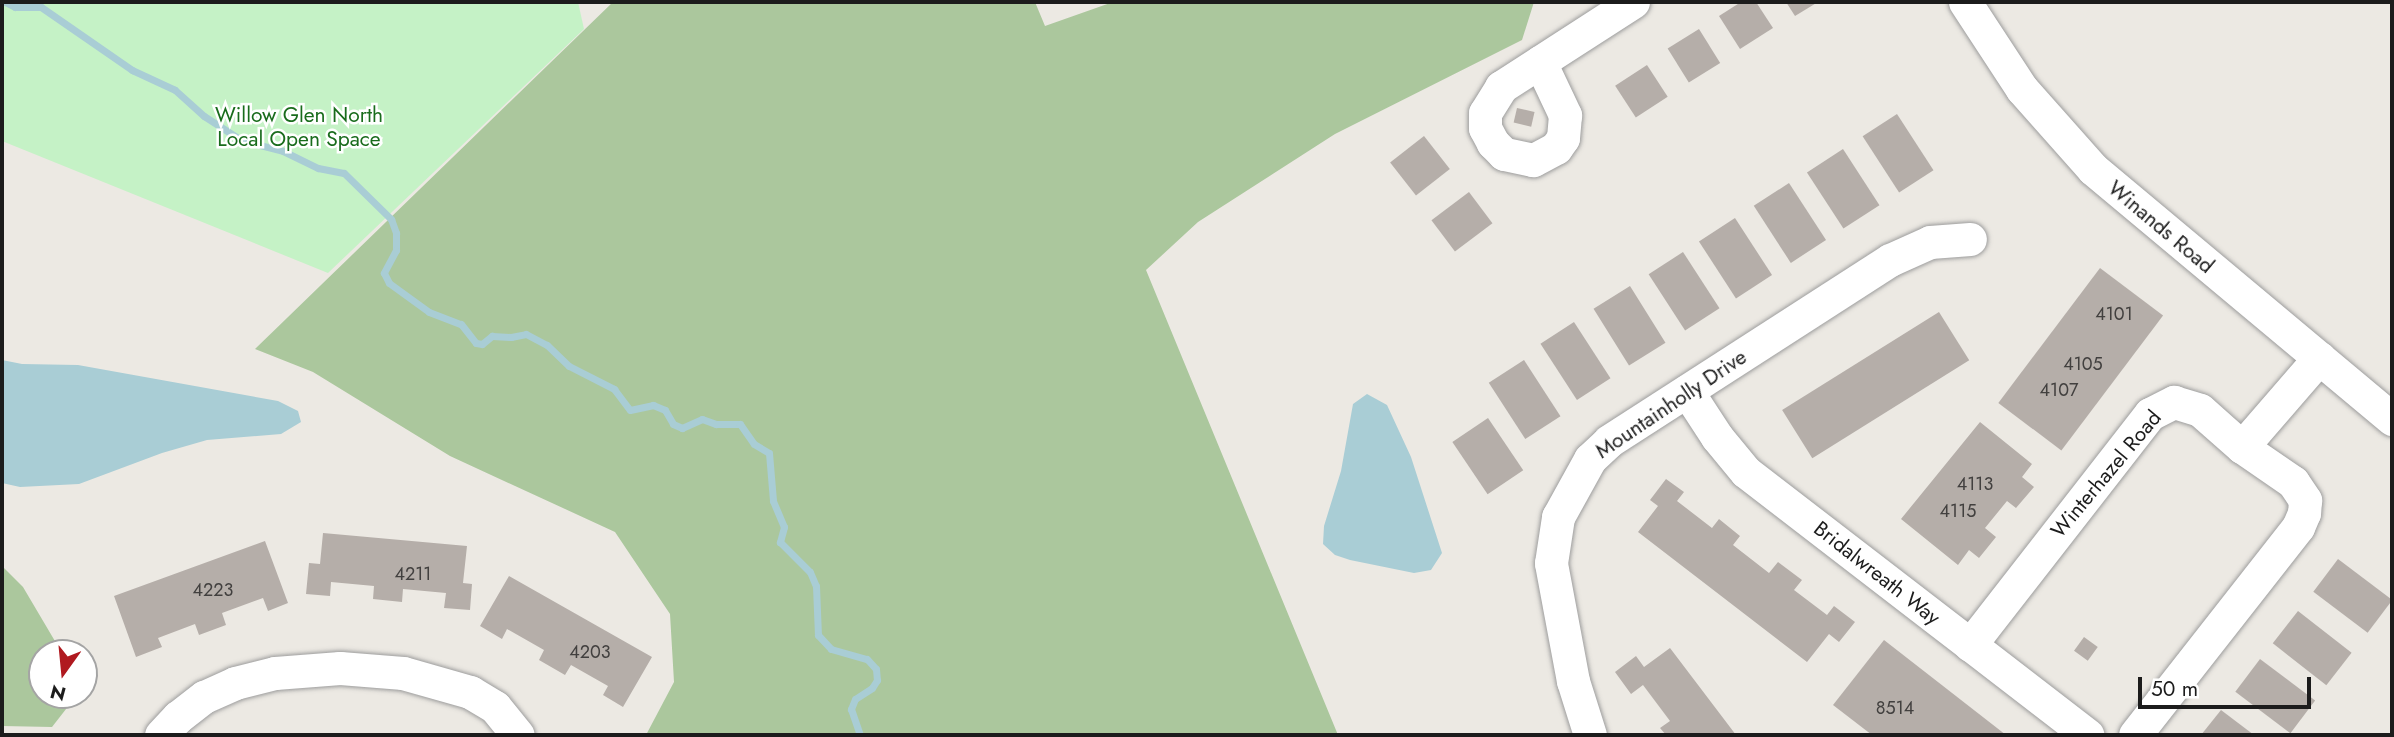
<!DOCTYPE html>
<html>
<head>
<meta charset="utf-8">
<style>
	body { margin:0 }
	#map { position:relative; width:2394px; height:737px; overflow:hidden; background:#ece9e3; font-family:Jost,sans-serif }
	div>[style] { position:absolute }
	.forest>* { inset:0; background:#abc79d }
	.park>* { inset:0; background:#c5f2c6 }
	.water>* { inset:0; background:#a9cdd5 }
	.stream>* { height:7px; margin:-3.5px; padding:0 3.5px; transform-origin:3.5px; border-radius:3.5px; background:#a9cdd5 }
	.building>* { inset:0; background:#b5aea9; transform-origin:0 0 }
	.roads { filter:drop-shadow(0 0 2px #9d9d9d) drop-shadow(0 0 2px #9d9d9d) }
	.minor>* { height:33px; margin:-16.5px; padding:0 16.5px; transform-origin:16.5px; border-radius:16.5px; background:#fff }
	span { translate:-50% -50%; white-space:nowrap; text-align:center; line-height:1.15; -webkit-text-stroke:5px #fff; paint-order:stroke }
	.number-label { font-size:18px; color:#42403f }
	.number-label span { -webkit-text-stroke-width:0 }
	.park-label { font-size:21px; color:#196c1c }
	.street-label { font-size:21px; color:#1c1c1c }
	.frame { position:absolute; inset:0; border:4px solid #1c1c1c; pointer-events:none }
	.north { position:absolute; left:28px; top:639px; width:70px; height:70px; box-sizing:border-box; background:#fff; border:2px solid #a4a4a4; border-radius:50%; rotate:195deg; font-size:19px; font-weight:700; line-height:28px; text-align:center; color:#1c1c1c }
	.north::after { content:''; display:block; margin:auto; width:24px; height:32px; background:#b0191f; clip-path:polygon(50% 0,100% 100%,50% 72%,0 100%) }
	.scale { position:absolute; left:2138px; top:677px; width:173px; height:32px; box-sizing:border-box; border:4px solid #1c1c1c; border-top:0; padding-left:9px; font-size:21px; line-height:24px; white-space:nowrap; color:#1c1c1c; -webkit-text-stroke:5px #fff; paint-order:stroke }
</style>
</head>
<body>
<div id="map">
	<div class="forest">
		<div style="clip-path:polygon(613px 2px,1035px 2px,1045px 26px,1113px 2px,1534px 2px,1522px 40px,1335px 134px,1198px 222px,1146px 270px,1338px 735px,646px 735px,674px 682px,670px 614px,615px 532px,450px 456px,313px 372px,255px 349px)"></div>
		<div style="clip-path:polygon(2px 566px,23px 587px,62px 653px,42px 653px,42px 695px,77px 695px,52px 727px,2px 726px)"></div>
	</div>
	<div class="park">
		<div style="clip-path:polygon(2px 2px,578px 2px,584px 29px,328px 273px,2px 141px)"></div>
	</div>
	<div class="water">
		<div style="clip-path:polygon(2px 360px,22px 364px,78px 365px,278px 401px,298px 411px,301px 422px,281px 434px,207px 440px,162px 453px,79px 484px,20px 487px,2px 483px)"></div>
		<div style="clip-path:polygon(1367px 394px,1387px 405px,1411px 457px,1442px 553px,1431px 570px,1414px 573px,1350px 560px,1335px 555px,1323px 544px,1324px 526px,1341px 471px,1353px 404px)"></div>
	</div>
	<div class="stream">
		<div style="left:5px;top:2px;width:11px;rotate:27deg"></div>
		<div style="left:15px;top:7px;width:26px"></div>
		<div style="left:41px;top:7px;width:111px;rotate:34.7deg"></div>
		<div style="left:132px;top:70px;width:47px;rotate:24.9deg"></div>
		<div style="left:175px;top:90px;width:39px;rotate:42deg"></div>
		<div style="left:204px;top:116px;width:44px;rotate:33deg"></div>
		<div style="left:241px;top:140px;width:43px;rotate:14.7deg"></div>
		<div style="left:283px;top:151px;width:39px;rotate:26deg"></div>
		<div style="left:318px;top:168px;width:26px;rotate:11deg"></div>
		<div style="left:344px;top:173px;width:66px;rotate:44.4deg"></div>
		<div style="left:391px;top:219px;width:15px;rotate:70deg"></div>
		<div style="left:396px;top:233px;width:17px;rotate:90deg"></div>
		<div style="left:396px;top:250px;width:26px;rotate:118deg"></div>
		<div style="left:384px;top:273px;width:11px;rotate:63deg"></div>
		<div style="left:389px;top:283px;width:49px;rotate:35.9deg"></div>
		<div style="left:429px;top:312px;width:34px;rotate:21deg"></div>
		<div style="left:461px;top:324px;width:24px;rotate:52deg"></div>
		<div style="left:476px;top:343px;width:6px;rotate:9deg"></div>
		<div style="left:482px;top:344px;width:13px;rotate:-39deg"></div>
		<div style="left:492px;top:336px;width:19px;rotate:3deg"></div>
		<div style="left:511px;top:337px;width:15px;rotate:-11deg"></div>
		<div style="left:526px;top:334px;width:24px;rotate:28deg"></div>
		<div style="left:547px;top:345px;width:30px;rotate:44deg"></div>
		<div style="left:569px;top:366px;width:51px;rotate:27.1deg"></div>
		<div style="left:614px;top:389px;width:26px;rotate:53deg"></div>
		<div style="left:630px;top:410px;width:24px;rotate:-12deg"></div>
		<div style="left:653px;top:405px;width:13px;rotate:23deg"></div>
		<div style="left:665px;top:410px;width:16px;rotate:60deg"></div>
		<div style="left:673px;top:424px;width:10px;rotate:24deg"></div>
		<div style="left:682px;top:428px;width:22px;rotate:-24deg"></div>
		<div style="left:702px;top:419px;width:15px;rotate:20deg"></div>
		<div style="left:716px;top:424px;width:24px"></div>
		<div style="left:740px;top:424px;width:24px;rotate:55deg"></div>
		<div style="left:754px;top:444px;width:17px;rotate:31deg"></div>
		<div style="left:769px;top:453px;width:48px;rotate:85.2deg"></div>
		<div style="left:773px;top:501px;width:28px;rotate:67deg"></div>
		<div style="left:784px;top:527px;width:16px;rotate:105deg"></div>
		<div style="left:780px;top:542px;width:42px;rotate:45deg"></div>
		<div style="left:810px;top:572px;width:15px;rotate:67deg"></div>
		<div style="left:816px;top:586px;width:49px;rotate:87.7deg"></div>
		<div style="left:818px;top:635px;width:19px;rotate:47deg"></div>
		<div style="left:831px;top:649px;width:37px;rotate:16deg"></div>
		<div style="left:867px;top:659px;width:13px;rotate:48deg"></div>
		<div style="left:876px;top:669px;width:11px;rotate:85deg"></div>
		<div style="left:877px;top:680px;width:9px;rotate:122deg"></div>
		<div style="left:872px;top:688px;width:20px;rotate:147deg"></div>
		<div style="left:855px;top:699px;width:11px;rotate:112deg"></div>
		<div style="left:851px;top:709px;width:28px;rotate:71deg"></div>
	</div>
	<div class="building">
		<div style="clip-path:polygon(1741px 2px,1756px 2px,1773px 28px,1740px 49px,1719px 16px)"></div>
		<div style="clip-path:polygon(1786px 2px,1818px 2px,1795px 16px)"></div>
		<div style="left:1699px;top:29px;width:40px;height:37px;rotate:58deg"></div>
		<div style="left:1647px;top:65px;width:38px;height:38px;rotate:57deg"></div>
		<div style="left:1517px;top:108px;width:18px;height:15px;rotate:13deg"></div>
		<div style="left:1897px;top:114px;width:67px;height:41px;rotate:57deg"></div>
		<div style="left:1424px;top:136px;width:42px;height:43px;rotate:52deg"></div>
		<div style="left:1843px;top:149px;width:67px;height:43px;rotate:57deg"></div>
		<div style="left:1789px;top:183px;width:68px;height:42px;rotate:57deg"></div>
		<div style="left:1469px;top:192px;width:39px;height:47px;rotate:53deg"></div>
		<div style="left:1735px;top:218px;width:68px;height:43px;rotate:57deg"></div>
		<div style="left:1683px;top:252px;width:67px;height:41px;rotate:57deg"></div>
		<div style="left:2100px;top:268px;width:79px;height:169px;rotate:37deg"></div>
		<div style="left:1630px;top:286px;width:67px;height:43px;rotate:58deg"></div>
		<div style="left:1939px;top:312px;width:57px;height:185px;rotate:58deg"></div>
		<div style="left:1574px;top:322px;width:67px;height:40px;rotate:57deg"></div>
		<div style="left:1524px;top:360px;width:67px;height:42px;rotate:57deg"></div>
		<div style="left:1488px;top:418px;width:63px;height:43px;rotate:56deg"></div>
		<div style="clip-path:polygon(1980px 422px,2032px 464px,2022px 477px,2034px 487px,2016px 508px,2007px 501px,1985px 528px,1996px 537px,1979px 558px,1969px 550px,1958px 565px,1901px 519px)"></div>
		<div style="clip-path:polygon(1666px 479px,1684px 492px,1677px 501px,1712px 528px,1719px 519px,1740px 536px,1733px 545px,1769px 573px,1778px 562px,1802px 580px,1794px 590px,1827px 615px,1834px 606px,1855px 622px,1839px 642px,1829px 634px,1807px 662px,1638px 532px,1658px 506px,1650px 500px)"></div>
		<div style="clip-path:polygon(323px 533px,467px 546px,463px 583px,472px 584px,470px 610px,444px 608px,446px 593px,403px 589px,402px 602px,373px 599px,374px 586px,331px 582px,330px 596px,306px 594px,309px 563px,320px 564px)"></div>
		<div style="clip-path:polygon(265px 541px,288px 603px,268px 611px,263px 598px,222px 613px,226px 625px,199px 635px,195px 624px,158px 638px,162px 647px,136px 657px,114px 596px)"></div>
		<div style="left:2338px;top:559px;width:68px;height:41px;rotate:37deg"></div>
		<div style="clip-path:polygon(509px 576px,652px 657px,623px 707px,603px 695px,608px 686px,571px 665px,565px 675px,539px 660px,544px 650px,507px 629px,502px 639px,480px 626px)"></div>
		<div style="left:2298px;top:611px;width:68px;height:41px;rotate:38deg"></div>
		<div style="left:2084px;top:637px;width:17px;height:17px;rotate:36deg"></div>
		<div style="clip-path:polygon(1884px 640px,2006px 735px,1872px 735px,1833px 705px)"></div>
		<div style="clip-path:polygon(1670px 648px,1736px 735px,1666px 735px,1660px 728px,1670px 721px,1643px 685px,1631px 694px,1615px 672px,1636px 656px,1644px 667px)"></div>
		<div style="left:2260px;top:659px;width:69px;height:41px;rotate:37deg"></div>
		<div style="clip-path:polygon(2221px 710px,2254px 735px,2201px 735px)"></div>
	</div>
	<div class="roads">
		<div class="minor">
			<div style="left:1965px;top:2px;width:104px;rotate:56.8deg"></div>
			<div style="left:2022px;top:89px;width:107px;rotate:48.4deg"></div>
			<div style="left:2093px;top:169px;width:390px;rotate:39.9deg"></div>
			<div style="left:1540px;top:62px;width:59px;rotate:64.7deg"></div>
			<div style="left:1565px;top:115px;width:23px;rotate:95deg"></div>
			<div style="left:1563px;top:138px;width:12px;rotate:125deg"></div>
			<div style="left:1556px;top:148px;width:26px;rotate:152deg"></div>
			<div style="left:1533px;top:160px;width:30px;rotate:-168deg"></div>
			<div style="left:1504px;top:154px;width:16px;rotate:-135deg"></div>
			<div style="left:1493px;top:143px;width:17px;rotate:-118deg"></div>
			<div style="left:1485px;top:128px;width:15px;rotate:-90deg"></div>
			<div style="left:1485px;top:113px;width:31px;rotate:-58deg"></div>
			<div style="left:1501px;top:87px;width:157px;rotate:-32.8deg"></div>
			<div style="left:1687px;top:391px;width:55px;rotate:56.9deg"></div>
			<div style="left:1717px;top:437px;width:45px;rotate:50.4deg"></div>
			<div style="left:1746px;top:472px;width:431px;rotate:37.6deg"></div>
			<div style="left:2242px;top:447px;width:118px;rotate:-49.1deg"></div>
			<div style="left:1970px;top:645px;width:293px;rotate:-52.1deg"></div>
			<div style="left:2150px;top:414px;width:27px;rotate:-27deg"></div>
			<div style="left:2174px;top:402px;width:27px;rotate:17deg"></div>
			<div style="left:2200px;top:410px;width:56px;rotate:41.4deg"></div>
			<div style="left:2242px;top:447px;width:62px;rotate:34.5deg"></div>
			<div style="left:2293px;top:482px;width:22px;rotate:56deg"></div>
			<div style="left:2305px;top:500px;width:13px;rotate:94deg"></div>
			<div style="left:2304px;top:513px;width:15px;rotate:113deg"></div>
			<div style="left:2298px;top:527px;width:264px;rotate:128.1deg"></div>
			<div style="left:161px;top:735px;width:25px;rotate:-47deg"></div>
			<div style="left:178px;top:717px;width:33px;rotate:-38deg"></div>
			<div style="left:204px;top:697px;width:34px;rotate:-24deg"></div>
			<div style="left:235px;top:683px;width:41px;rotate:-14deg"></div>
			<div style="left:275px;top:673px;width:65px;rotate:-4.4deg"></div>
			<div style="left:340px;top:668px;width:63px;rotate:4.5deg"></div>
			<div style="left:403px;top:673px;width:70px;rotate:15.8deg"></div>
			<div style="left:470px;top:692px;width:29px;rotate:31deg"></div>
			<div style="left:495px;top:707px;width:36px;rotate:51deg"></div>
			<div style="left:1590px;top:735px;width:57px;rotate:-107.5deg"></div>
			<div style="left:1573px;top:681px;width:120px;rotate:-100.6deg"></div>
			<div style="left:1551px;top:563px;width:47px;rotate:-81.3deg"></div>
			<div style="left:1558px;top:517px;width:66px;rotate:-61.1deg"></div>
			<div style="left:1590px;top:459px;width:26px;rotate:-43deg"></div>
			<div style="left:1609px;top:441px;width:334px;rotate:-32.8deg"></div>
			<div style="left:1890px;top:260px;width:44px;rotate:-24.2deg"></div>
			<div style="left:1930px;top:242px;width:40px;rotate:-4.3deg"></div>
		</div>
	</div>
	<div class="number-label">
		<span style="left:2114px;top:314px">4101</span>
		<span style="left:2083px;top:364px">4105</span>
		<span style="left:2059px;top:390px">4107</span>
		<span style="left:1975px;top:484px">4113</span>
		<span style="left:1958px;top:511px">4115</span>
		<span style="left:413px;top:574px">4211</span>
		<span style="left:213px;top:590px">4223</span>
		<span style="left:590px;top:652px">4203</span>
		<span style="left:1895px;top:708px">8514</span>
	</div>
	<div class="park-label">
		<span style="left:299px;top:127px">Willow Glen North<br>Local Open Space</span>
	</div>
	<div class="street-label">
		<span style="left:2161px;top:227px;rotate:40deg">Winands Road</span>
		<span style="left:1671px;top:404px;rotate:-34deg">Mountainholly Drive</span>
		<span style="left:2106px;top:474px;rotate:-50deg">Winterhazel Road</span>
		<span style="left:1877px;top:573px;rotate:38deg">Bridalwreath Way</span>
	</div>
	<div class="frame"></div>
	<div class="north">N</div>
	<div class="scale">50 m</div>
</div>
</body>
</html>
